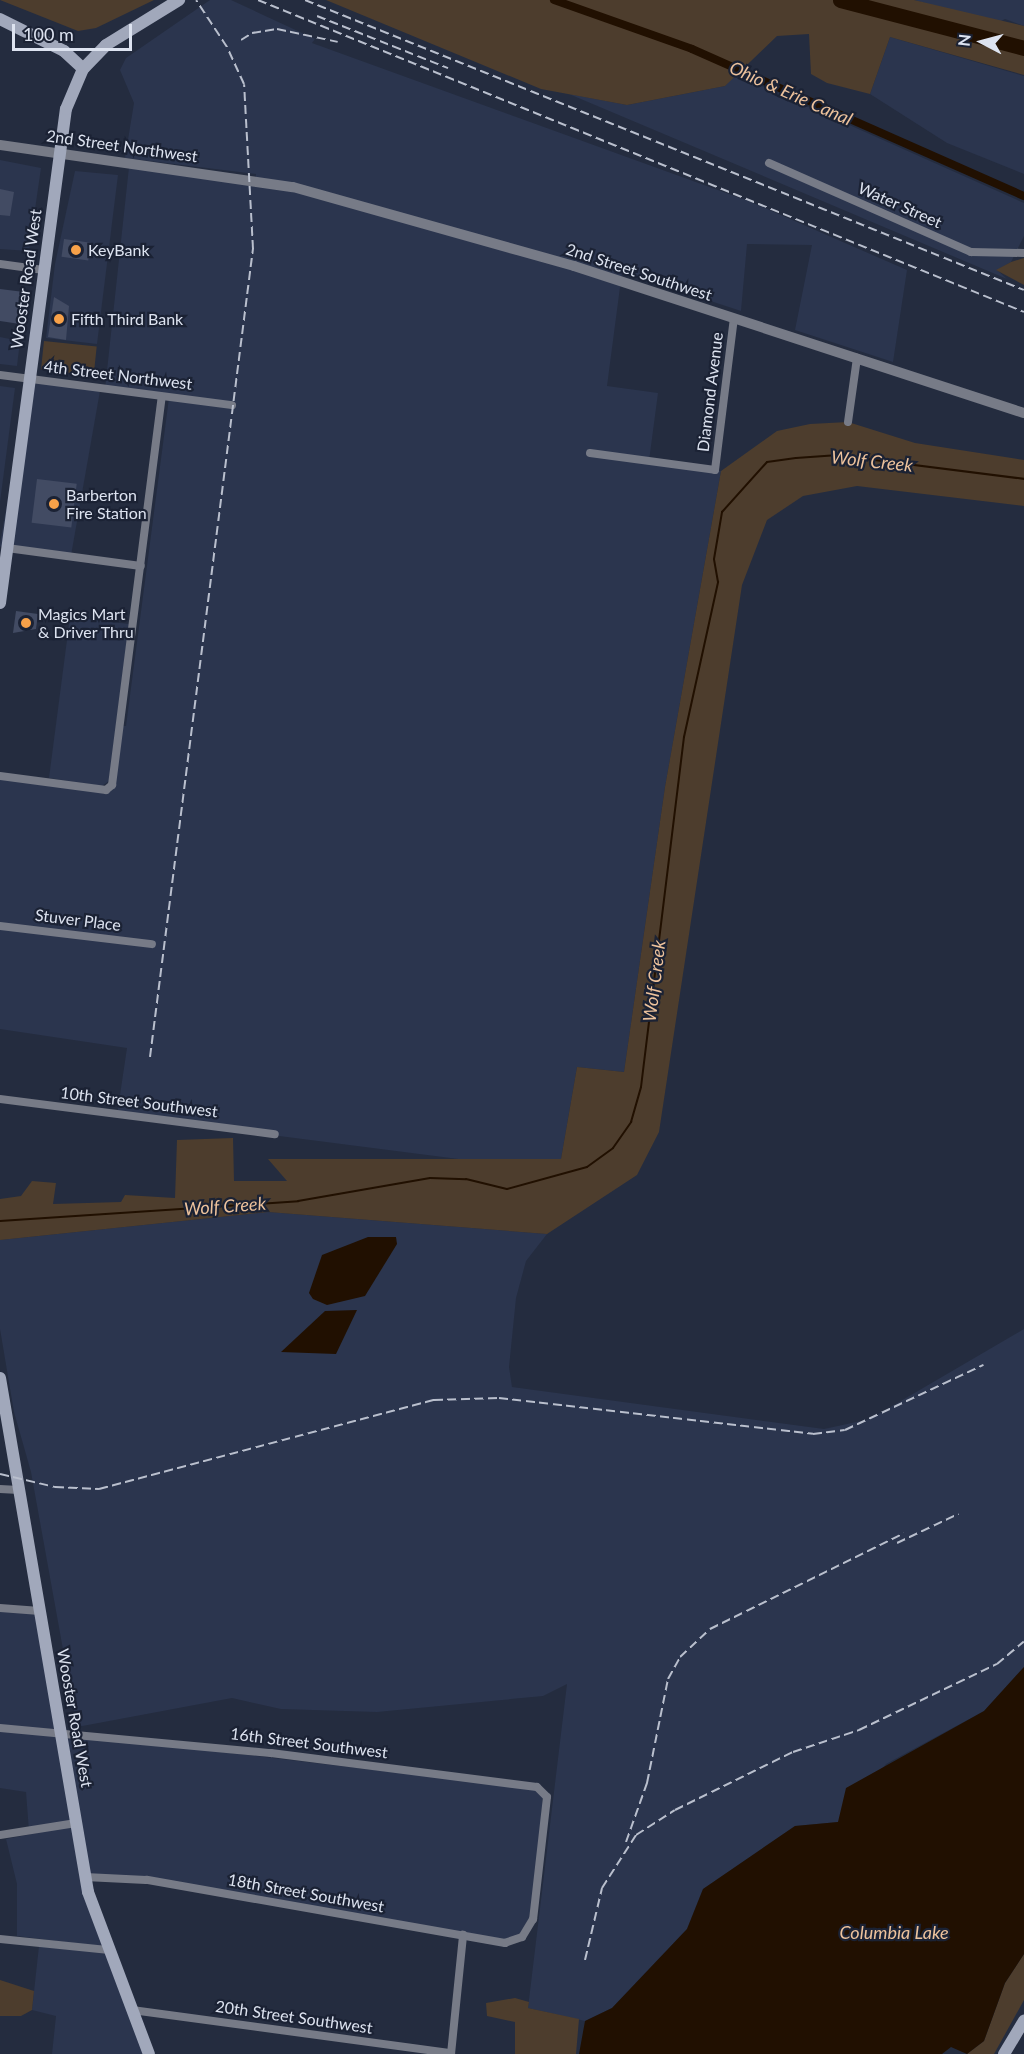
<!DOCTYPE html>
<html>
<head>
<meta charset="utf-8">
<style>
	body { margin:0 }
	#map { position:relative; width:1024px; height:2054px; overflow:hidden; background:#242c3f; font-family:Lato,sans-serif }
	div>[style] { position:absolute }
	.built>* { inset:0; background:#2b354e; transform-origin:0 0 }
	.green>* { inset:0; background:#4d3d2d; transform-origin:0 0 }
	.water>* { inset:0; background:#211001 }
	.stream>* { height:2px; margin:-1px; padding:0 1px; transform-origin:1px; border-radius:1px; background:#211001 }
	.canal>* { height:8px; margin:-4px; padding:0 4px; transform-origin:4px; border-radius:4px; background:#211001 }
	.river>* { height:15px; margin:-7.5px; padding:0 7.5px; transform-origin:7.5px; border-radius:7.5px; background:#211001 }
	.building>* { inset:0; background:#424b63; transform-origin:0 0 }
	.minor>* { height:8px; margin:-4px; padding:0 4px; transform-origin:4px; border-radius:4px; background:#777b87 }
	.tertiary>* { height:10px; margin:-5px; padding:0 5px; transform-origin:5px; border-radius:5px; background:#777b87 }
	.secondary>* { height:12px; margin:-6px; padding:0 6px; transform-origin:6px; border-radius:6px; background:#a1a8bb }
	.rail>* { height:2px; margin-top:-1px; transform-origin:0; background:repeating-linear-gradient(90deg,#b9bfcd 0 9px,transparent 0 13.5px) }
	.dots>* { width:16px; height:16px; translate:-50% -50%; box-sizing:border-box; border:3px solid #1b2234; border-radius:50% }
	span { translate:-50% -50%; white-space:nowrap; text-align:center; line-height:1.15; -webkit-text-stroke:4.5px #1b2234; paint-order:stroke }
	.street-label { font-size:16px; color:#dde3f0 }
	.poi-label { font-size:16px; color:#dde3f0 }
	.left { translate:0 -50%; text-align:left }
	.water-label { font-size:18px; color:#edc29c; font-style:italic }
	.north { position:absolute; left:952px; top:12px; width:60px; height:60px; -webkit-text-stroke:4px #1b2234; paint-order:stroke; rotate:276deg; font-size:16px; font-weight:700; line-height:24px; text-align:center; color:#dde3f0 }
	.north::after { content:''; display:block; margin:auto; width:21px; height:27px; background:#dde3f0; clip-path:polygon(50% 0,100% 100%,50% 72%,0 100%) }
	.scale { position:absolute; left:12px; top:24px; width:120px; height:27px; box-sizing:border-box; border:3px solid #dde3f0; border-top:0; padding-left:8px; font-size:18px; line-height:21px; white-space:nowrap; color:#dde3f0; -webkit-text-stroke:4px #1b2234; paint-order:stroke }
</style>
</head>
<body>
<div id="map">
	<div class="built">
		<div style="clip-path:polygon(210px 0,231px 0,315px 39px,312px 43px,751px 202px,907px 270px,893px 362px,795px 330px,812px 245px,747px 244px,741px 311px,622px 272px,607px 386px,658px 393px,649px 461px,721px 471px,665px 787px,624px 1072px,577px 1067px,561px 1159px,474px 1161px,117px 1115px,127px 1048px,0 1029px,0 776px,109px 787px,119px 726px,126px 726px,169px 398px,105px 389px,129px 167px,255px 182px,256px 174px,125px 158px,134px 103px,120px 70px,126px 58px)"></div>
		<div style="clip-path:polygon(914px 0,1024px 0,1024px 26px,1005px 19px,997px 23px)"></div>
		<div style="clip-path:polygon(890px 37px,1024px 76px,1024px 174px,947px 143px,870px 94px)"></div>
		<div style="clip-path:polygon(735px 74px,1024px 203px,1024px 236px,1011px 262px,997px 270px,1007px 279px,569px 94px,627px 105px,725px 86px)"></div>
		<div style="clip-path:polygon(0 160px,41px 168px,29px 251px,0 249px)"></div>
		<div style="clip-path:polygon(75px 171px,118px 175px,97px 344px,46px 338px,55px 264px)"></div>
		<div style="clip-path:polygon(0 337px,20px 341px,17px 366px,0 364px)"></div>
		<div style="left:29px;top:379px;width:72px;height:170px;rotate:10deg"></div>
		<div style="clip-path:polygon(0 386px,15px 388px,0 502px)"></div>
		<div style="clip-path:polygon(70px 617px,129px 624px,109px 781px,102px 786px,49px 778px)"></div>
		<div style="clip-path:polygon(268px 1212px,547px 1234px,526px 1261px,516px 1298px,509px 1367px,512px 1387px,824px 1429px,870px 1419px,1024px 1329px,1024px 1667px,984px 1711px,886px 1764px,838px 1822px,795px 1826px,703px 1889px,687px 1929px,612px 2008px,585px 2021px,528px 2008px,567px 1684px,543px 1696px,377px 1712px,281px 1709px,232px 1698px,77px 1727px,31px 1472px,14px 1412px,0 1329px,0 1240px)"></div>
		<div style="clip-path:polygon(0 1608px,40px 1611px,62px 1733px,543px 1790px,535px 1914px,514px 1941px,146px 1880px,85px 1877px,76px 1823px,29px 1831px,26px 1792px,0 1788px)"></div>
		<div style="clip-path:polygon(73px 1826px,104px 1947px,17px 1936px,17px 1884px,6px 1839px)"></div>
		<div style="clip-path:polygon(39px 1946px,108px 1953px,147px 2054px,52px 2054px,56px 2016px,32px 2010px)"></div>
	</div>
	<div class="green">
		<div style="clip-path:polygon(0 0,154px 0,96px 28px,78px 31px)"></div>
		<div style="clip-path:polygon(326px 0,914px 0,1024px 26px,1024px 75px,890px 37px,870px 94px,827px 83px,811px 74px,809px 34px,777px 36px,725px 86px,627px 105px,541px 89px)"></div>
		<div style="clip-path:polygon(1024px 258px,1024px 285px,996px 270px,1011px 262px)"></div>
		<div style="left:44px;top:341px;width:53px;height:29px;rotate:6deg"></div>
		<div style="clip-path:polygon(848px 422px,915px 443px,1024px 460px,1024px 506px,857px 486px,803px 496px,767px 520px,742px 585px,659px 1132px,637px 1175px,547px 1234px,268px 1212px,0 1240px,0 1199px,21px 1196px,32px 1181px,56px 1183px,53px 1204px,121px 1202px,125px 1195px,175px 1198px,177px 1140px,233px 1138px,234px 1181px,287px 1181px,268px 1159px,561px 1159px,577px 1067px,624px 1072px,665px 787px,721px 471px,777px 431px,810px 424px)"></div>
		<div style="clip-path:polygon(1024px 1954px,1024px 2000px,994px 2054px,967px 2054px,984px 2041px,1005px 1983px)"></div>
		<div style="clip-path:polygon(0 1980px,34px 1991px,32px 2010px,21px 2016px,0 2016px)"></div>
		<div style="clip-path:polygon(515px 1998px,529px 2002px,528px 2008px,579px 2019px,576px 2054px,515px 2054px,515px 2022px,487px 2016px,486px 2003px)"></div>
	</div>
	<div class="water">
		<div style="clip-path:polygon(368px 1237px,396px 1237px,397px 1244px,365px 1296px,327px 1305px,313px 1299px,309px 1293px,322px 1255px)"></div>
		<div style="clip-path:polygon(357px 1310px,336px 1354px,281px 1352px,325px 1311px)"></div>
		<div style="clip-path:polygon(1024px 1667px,1024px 1954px,1005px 1983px,984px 2041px,967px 2054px,951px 2047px,942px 2054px,579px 2054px,585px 2021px,612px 2008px,687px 1929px,703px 1889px,795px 1826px,838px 1822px,846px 1788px,984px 1711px)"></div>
	</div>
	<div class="stream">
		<div style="left:0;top:1221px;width:299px;rotate:-3.8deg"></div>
		<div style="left:298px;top:1201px;width:134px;rotate:-9.9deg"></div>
		<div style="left:430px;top:1178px;width:36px;rotate:2deg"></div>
		<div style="left:466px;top:1179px;width:42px;rotate:13.7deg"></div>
		<div style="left:507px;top:1189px;width:83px;rotate:-15.4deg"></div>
		<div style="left:587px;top:1167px;width:32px;rotate:-36deg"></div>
		<div style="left:613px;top:1148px;width:32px;rotate:-55deg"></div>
		<div style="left:631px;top:1122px;width:36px;rotate:-74deg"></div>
		<div style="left:641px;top:1087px;width:353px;rotate:-83deg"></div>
		<div style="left:684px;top:737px;width:159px;rotate:-77.6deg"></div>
		<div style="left:718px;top:582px;width:23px;rotate:-100deg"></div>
		<div style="left:714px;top:559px;width:48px;rotate:-80.3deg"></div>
		<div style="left:722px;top:512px;width:67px;rotate:-48deg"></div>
		<div style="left:767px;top:462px;width:29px;rotate:-8deg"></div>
		<div style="left:796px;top:458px;width:39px;rotate:-4deg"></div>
		<div style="left:835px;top:455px;width:191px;rotate:7.2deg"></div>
	</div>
	<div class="canal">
		<div style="left:554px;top:0;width:146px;rotate:19.5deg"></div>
		<div style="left:692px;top:49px;width:363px;rotate:23.9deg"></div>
	</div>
	<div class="river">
		<div style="left:840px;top:0;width:190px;rotate:14.6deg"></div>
	</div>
	<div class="building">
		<div style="clip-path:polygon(0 189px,14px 192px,10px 216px,0 215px)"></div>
		<div style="left:64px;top:239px;width:27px;height:18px;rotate:8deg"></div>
		<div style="clip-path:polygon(0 289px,24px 292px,20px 324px,0 321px)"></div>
		<div style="clip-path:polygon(54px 297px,69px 306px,66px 340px,48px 337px)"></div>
		<div style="left:37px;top:479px;width:40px;height:44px;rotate:7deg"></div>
		<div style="clip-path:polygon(16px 611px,38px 614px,36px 629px,13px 633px)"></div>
	</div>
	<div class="minor">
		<div style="left:769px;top:163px;width:221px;rotate:23.8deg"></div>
		<div style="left:971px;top:252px;width:53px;rotate:1.1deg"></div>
		<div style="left:0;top:264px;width:44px;rotate:7.8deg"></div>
		<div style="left:0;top:375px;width:234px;rotate:7.4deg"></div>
		<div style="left:848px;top:422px;width:65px;rotate:-82deg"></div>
		<div style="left:590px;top:453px;width:126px;rotate:7.7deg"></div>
		<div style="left:715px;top:470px;width:153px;rotate:-82.9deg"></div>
		<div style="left:7px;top:548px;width:135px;rotate:7.7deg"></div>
		<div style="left:0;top:776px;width:107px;rotate:7.5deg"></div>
		<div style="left:106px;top:790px;width:8px;rotate:-40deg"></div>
		<div style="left:112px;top:785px;width:391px;rotate:-82.7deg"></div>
		<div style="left:0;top:926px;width:153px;rotate:6.8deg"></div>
		<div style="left:0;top:1099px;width:277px;rotate:7.3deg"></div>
		<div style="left:0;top:1489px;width:19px;rotate:3deg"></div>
		<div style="left:0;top:1608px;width:40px;rotate:4.3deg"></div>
		<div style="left:0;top:1728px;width:272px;rotate:5.3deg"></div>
		<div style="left:271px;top:1753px;width:268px;rotate:7.3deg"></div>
		<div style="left:537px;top:1787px;width:14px;rotate:45deg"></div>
		<div style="left:547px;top:1797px;width:123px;rotate:96.5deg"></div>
		<div style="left:533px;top:1919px;width:21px;rotate:121deg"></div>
		<div style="left:522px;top:1937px;width:18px;rotate:161deg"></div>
		<div style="left:505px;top:1943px;width:364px;rotate:-170deg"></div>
		<div style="left:146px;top:1880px;width:61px;rotate:-177.2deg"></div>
		<div style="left:0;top:1835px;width:77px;rotate:-9deg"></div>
		<div style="left:0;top:1939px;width:110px;rotate:5.8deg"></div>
		<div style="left:132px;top:2010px;width:322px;rotate:7.7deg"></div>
		<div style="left:451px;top:2054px;width:120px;rotate:-84.2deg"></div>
	</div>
	<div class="tertiary">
		<div style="left:0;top:145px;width:296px;rotate:8.2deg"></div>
		<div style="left:293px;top:187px;width:292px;rotate:15.7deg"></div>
		<div style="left:574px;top:266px;width:473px;rotate:18.1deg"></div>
	</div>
	<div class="secondary">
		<div style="left:0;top:19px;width:72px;rotate:26.6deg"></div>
		<div style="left:64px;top:51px;width:26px;rotate:43deg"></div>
		<div style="left:0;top:603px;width:498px;rotate:-82.4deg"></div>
		<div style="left:66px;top:109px;width:43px;rotate:-67deg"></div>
		<div style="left:83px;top:69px;width:33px;rotate:-46deg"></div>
		<div style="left:106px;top:45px;width:86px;rotate:-31.7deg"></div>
		<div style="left:0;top:1378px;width:521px;rotate:80.28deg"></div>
		<div style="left:88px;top:1892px;width:173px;rotate:69.4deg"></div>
		<div style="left:1004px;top:2054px;width:39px;rotate:-59deg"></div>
	</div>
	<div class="rail">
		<div style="left:258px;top:0;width:827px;rotate:22.16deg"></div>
		<div style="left:305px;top:0;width:775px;rotate:21.97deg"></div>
		<div style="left:317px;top:16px;width:141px;rotate:21.7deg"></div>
		<div style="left:241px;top:40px;width:13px;rotate:-32deg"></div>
		<div style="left:252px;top:33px;width:25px;rotate:-9deg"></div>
		<div style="left:277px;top:29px;width:62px;rotate:12deg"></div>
		<div style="left:150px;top:1057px;width:815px;rotate:-82.74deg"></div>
		<div style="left:253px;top:249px;width:165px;rotate:-93.1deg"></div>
		<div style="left:244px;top:84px;width:41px;rotate:-114.7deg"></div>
		<div style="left:227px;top:47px;width:56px;rotate:-123.4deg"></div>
		<div style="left:0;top:1474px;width:57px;rotate:13.3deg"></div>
		<div style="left:55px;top:1487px;width:44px;rotate:2.6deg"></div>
		<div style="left:99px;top:1489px;width:347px;rotate:-14.9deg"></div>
		<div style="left:434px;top:1400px;width:65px;rotate:-1.8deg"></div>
		<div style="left:499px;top:1398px;width:316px;rotate:6.5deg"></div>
		<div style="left:813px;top:1434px;width:32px;rotate:-7deg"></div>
		<div style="left:845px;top:1430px;width:153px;rotate:-25.2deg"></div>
		<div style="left:897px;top:1543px;width:68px;rotate:-25.4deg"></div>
		<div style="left:626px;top:1842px;width:63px;rotate:-70.4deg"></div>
		<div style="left:647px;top:1783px;width:106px;rotate:-78.6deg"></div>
		<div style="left:668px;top:1679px;width:25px;rotate:-61deg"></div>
		<div style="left:680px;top:1657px;width:41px;rotate:-43deg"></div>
		<div style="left:710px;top:1629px;width:216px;rotate:-26.3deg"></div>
		<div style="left:585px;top:1960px;width:74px;rotate:-76.7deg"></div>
		<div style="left:602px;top:1888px;width:63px;rotate:-57.3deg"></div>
		<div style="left:636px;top:1835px;width:46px;rotate:-32.7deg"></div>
		<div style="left:675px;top:1810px;width:131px;rotate:-26.2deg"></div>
		<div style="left:793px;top:1752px;width:70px;rotate:-18.4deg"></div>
		<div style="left:859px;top:1730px;width:153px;rotate:-25.6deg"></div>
		<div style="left:997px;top:1664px;width:35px;rotate:-40deg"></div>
	</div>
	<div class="dots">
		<div style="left:76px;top:250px;background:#f7a149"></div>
		<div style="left:59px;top:319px;background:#f7a149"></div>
		<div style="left:54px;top:504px;background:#f7a149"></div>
		<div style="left:26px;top:623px;background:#f7a149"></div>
	</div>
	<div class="street-label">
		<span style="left:122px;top:146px;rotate:8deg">2nd Street Northwest</span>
		<span style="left:900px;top:205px;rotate:24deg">Water Street</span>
		<span style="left:639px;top:272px;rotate:18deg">2nd Street Southwest</span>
		<span style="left:26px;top:279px;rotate:-82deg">Wooster Road West</span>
		<span style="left:118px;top:375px;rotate:7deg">4th Street Northwest</span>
		<span style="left:710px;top:392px;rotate:-83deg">Diamond Avenue</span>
		<span style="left:78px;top:920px;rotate:7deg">Stuver Place</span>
		<span style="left:139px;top:1102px;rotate:7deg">10th Street Southwest</span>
		<span style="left:75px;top:1718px;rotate:80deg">Wooster Road West</span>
		<span style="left:309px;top:1743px;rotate:7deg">16th Street Southwest</span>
		<span style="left:306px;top:1893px;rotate:10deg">18th Street Southwest</span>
		<span style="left:294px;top:2017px;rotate:8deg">20th Street Southwest</span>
	</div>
	<div class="poi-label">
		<span class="left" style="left:88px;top:250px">KeyBank</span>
		<span class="left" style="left:71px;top:319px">Fifth Third Bank</span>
		<span class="left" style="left:66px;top:504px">Barberton<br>Fire Station</span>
		<span class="left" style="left:38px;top:623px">Magics Mart<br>&amp; Driver Thru</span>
	</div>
	<div class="water-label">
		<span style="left:791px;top:93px;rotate:24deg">Ohio &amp; Erie Canal</span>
		<span style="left:872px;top:461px;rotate:6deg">Wolf Creek</span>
		<span style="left:654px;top:981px;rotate:-83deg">Wolf Creek</span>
		<span style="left:225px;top:1206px;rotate:-4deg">Wolf Creek</span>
		<span style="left:894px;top:1932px">Columbia Lake</span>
	</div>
	<div class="north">N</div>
	<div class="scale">100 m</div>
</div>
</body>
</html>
